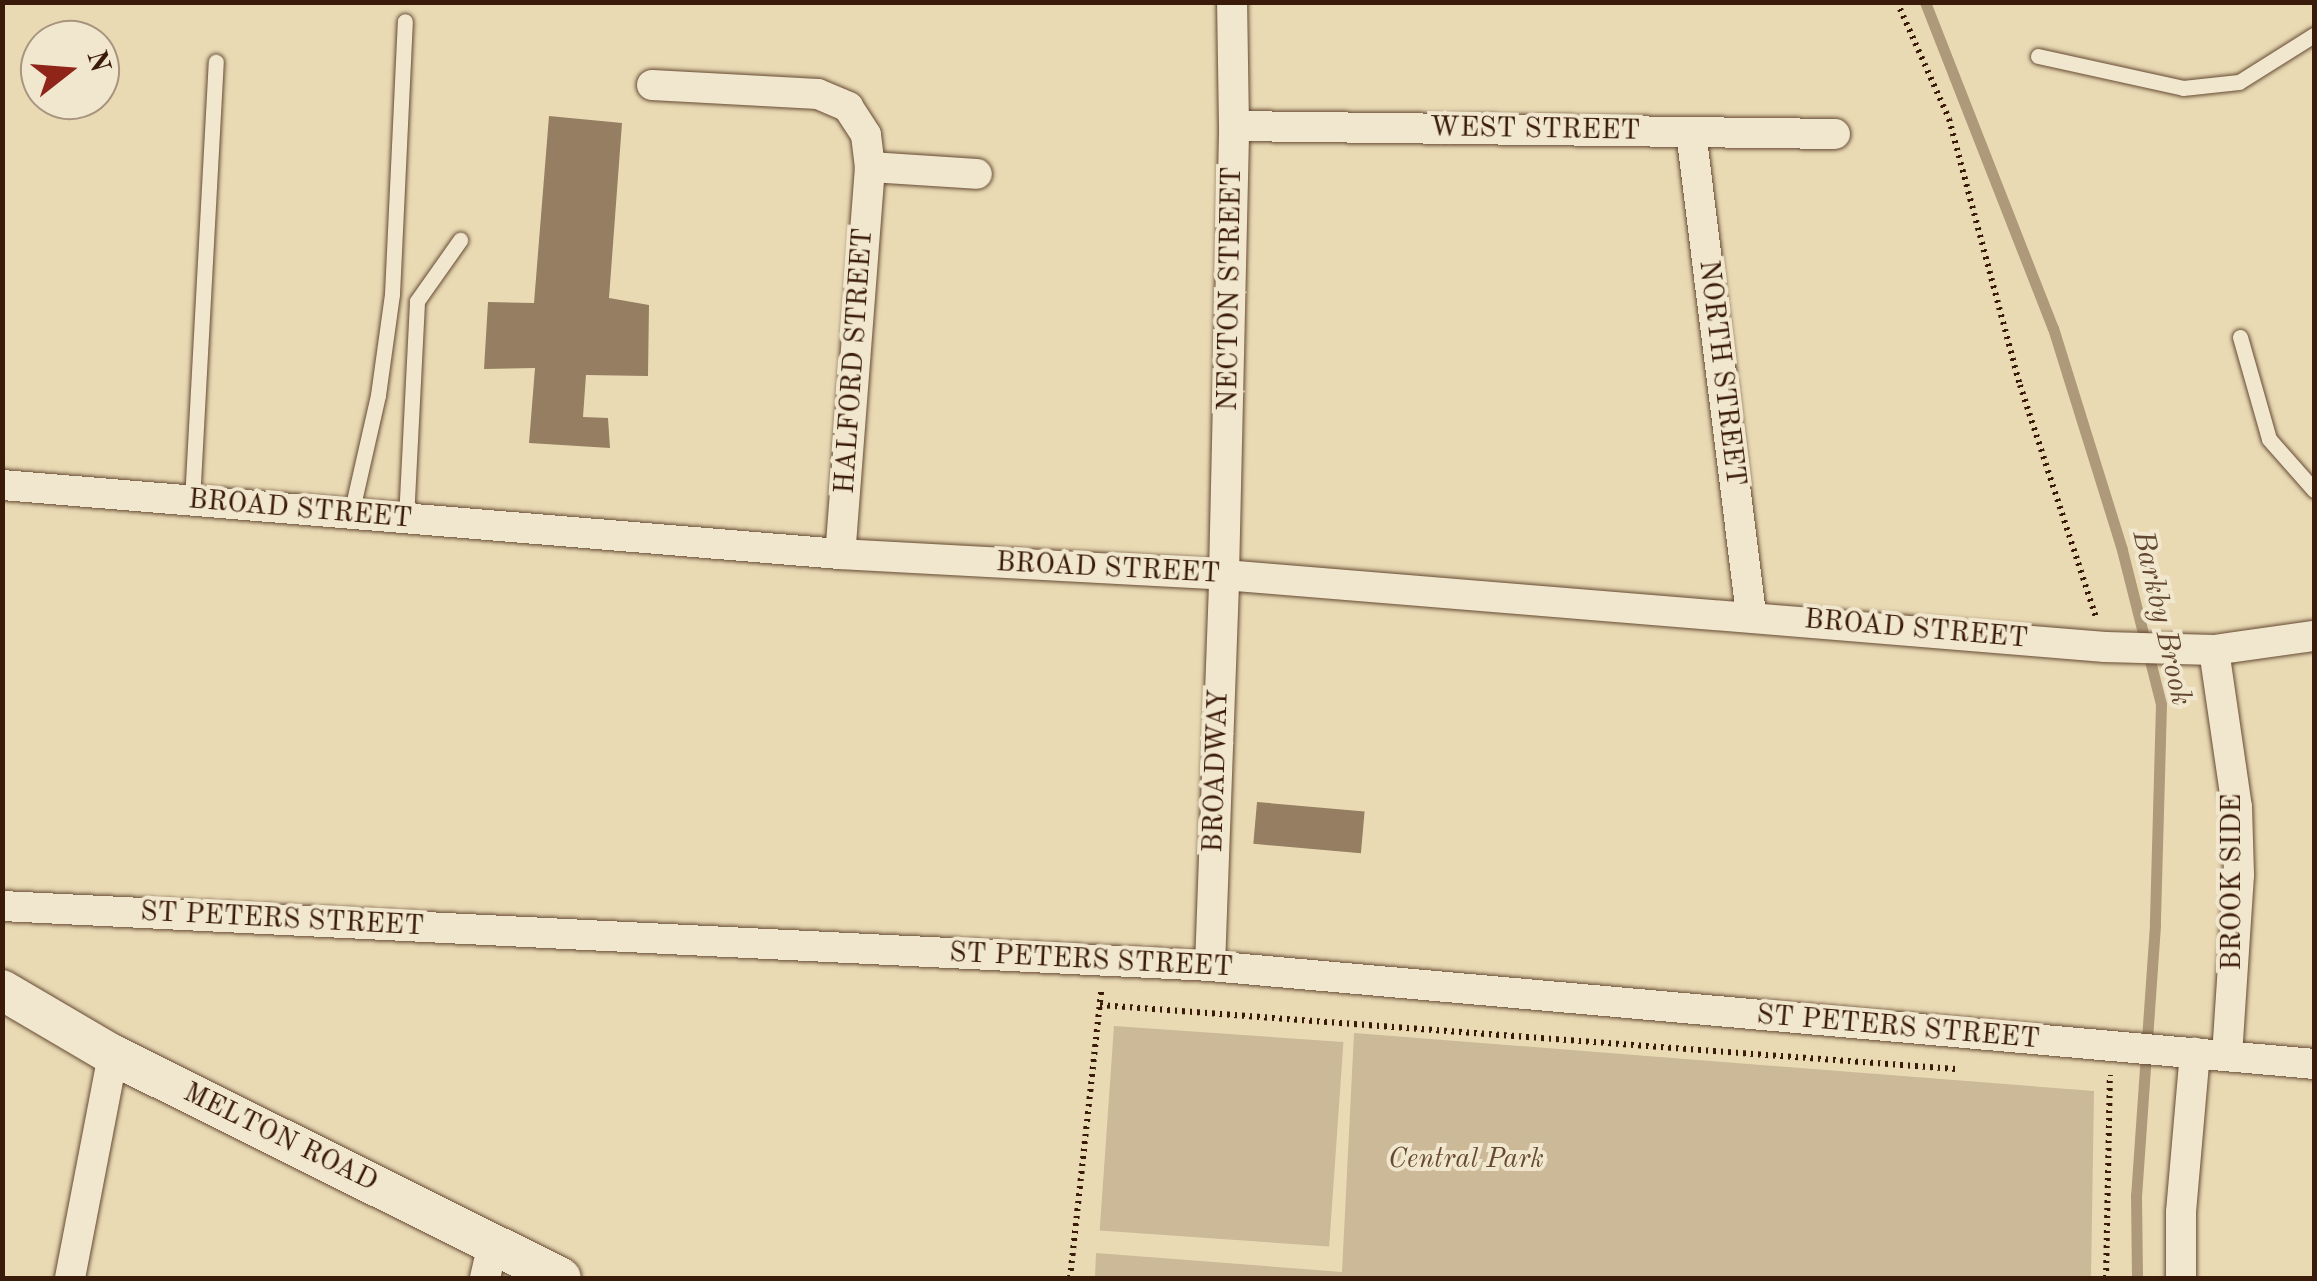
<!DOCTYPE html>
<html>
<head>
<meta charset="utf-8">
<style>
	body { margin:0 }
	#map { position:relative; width:2317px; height:1281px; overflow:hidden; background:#e9dab4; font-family:"Old Standard TT",serif }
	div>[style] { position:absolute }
	.green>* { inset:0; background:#cbb997; transform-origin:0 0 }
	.stream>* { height:11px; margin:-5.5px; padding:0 5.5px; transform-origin:5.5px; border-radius:5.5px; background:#ae997a }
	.building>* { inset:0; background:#957e61; transform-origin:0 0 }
	.path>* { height:6px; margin-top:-3px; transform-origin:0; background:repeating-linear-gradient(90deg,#3a1a08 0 2.5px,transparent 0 7.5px) }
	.roads { filter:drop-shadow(0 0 2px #664a33) drop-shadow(0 0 2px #664a33) }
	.lane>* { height:15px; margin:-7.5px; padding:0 7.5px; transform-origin:7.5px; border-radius:7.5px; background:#f1e7ce }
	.street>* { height:30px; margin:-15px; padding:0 15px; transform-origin:15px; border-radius:15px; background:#f1e7ce }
	.secondary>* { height:40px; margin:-20px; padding:0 20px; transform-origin:20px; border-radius:20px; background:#f1e7ce }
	span { translate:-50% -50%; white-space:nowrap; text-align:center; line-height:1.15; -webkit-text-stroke:8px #f1e7ce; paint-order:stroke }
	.street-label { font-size:28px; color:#3a1a08 }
	.park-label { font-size:28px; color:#664a33; font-style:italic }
	.water-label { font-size:30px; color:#634630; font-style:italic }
	.frame { position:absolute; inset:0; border:5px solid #3a1a08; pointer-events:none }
	.north { position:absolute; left:20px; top:20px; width:100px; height:100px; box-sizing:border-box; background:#f1e7ce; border:2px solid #a8957f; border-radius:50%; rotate:73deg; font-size:28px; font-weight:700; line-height:40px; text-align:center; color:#3a1a08 }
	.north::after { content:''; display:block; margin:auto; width:35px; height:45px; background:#8f2418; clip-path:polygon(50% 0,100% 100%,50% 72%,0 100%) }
</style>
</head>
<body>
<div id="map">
	<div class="green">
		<div style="left:1114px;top:1026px;width:230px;height:205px;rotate:4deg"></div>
		<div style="clip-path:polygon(1354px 1033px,2094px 1091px,2091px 1278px,1095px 1278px,1096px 1253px,1342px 1272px)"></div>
	</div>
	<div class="stream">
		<div style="left:1925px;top:2px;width:350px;rotate:68.6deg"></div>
		<div style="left:2053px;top:328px;width:232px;rotate:72.7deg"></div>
		<div style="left:2122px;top:550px;width:159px;rotate:75.8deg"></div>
		<div style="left:2161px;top:704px;width:221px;rotate:91.6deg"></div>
		<div style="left:2155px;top:925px;width:271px;rotate:94deg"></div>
		<div style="left:2136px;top:1195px;width:83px;rotate:89.3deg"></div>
	</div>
	<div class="building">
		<div style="clip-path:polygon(549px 116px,622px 123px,609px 298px,649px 305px,648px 376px,586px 375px,583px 417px,608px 418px,610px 448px,529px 443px,535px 368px,484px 369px,488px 302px,534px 303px)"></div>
		<div style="left:1257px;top:802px;width:108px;height:42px;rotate:5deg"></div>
	</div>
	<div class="path">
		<div style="left:1897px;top:2px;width:128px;rotate:66deg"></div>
		<div style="left:1949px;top:119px;width:275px;rotate:75.1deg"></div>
		<div style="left:2020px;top:385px;width:244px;rotate:71.9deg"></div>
		<div style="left:1100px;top:1005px;width:858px;rotate:4.28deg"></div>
		<div style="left:1070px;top:1278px;width:288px;rotate:-83.8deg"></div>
		<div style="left:2106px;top:1278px;width:203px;rotate:-88.9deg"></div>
	</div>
	<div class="roads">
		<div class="lane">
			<div style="left:2038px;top:56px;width:148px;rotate:12.4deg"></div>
			<div style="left:2183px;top:88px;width:56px;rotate:-6.1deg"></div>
			<div style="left:2239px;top:82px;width:89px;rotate:-32.1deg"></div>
			<div style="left:2240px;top:337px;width:106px;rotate:74.1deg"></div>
			<div style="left:2269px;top:439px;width:68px;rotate:48.6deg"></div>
			<div style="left:192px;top:501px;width:440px;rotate:-86.9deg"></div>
			<div style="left:351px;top:514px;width:122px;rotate:-77.2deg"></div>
			<div style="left:378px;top:395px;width:102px;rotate:-82.1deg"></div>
			<div style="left:392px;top:294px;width:273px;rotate:-87.3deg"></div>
			<div style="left:406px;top:519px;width:218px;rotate:-87.1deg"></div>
			<div style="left:417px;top:301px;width:75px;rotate:-54.8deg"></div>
		</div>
		<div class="street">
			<div style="left:652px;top:85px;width:166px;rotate:3.1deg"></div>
			<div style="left:818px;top:94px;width:33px;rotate:23deg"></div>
			<div style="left:848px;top:107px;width:33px;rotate:57deg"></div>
			<div style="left:866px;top:135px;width:32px;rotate:83deg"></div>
			<div style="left:870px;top:167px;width:388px;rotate:94.4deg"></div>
			<div style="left:1234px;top:126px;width:601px;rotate:0.76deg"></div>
			<div style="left:1691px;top:132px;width:487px;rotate:82.9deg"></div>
			<div style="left:870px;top:167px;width:107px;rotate:3.7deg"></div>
			<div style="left:2px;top:485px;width:841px;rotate:4.71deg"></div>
			<div style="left:840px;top:554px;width:385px;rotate:3.1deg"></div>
			<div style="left:1224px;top:575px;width:884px;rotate:4.67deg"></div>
			<div style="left:2105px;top:647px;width:109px;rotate:1.6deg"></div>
			<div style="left:2214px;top:650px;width:101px;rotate:-8deg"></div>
			<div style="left:2214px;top:650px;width:159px;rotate:81.7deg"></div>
			<div style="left:2237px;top:807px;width:68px;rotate:88.3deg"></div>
			<div style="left:2239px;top:875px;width:181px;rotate:93.8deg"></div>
			<div style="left:2px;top:906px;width:1209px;rotate:2.84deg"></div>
			<div style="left:1210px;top:966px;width:1108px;rotate:5.07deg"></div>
			<div style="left:1210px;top:966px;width:391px;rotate:-87.9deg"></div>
			<div style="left:1224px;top:575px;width:449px;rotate:-88.7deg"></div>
			<div style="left:1234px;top:126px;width:124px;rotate:-90.9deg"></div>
			<div style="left:70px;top:1278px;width:227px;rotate:-79.1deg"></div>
			<div style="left:485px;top:1278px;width:36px;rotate:-77deg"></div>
			<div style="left:2181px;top:1278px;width:66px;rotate:-90deg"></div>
			<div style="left:2181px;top:1212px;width:160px;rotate:-85deg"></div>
		</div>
		<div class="secondary">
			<div style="left:2px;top:990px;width:129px;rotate:30.4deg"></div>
			<div style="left:113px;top:1055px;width:500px;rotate:26.46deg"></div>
		</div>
	</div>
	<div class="street-label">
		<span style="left:1535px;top:130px;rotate:1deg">WEST STREET</span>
		<span style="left:1231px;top:289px;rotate:-89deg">NECTON STREET</span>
		<span style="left:855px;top:361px;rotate:-86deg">HALFORD STREET</span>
		<span style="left:1721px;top:373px;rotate:83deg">NORTH STREET</span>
		<span style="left:300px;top:510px;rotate:5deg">BROAD STREET</span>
		<span style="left:1108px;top:569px;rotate:3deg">BROAD STREET</span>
		<span style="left:1916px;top:630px;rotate:5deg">BROAD STREET</span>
		<span style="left:1217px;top:771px;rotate:-88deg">BROADWAY</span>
		<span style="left:2233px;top:882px;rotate:-90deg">BROOK SIDE</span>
		<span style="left:282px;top:920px;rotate:3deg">ST PETERS STREET</span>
		<span style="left:1091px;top:961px;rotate:3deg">ST PETERS STREET</span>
		<span style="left:1898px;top:1028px;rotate:5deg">ST PETERS STREET</span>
		<span style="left:280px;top:1138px;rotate:26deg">MELTON ROAD</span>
	</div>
	<div class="park-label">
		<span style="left:1466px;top:1160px">Central Park</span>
	</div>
	<div class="water-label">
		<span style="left:2161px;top:618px;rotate:77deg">Barkby Brook</span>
	</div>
	<div class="frame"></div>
	<div class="north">N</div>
</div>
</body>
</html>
